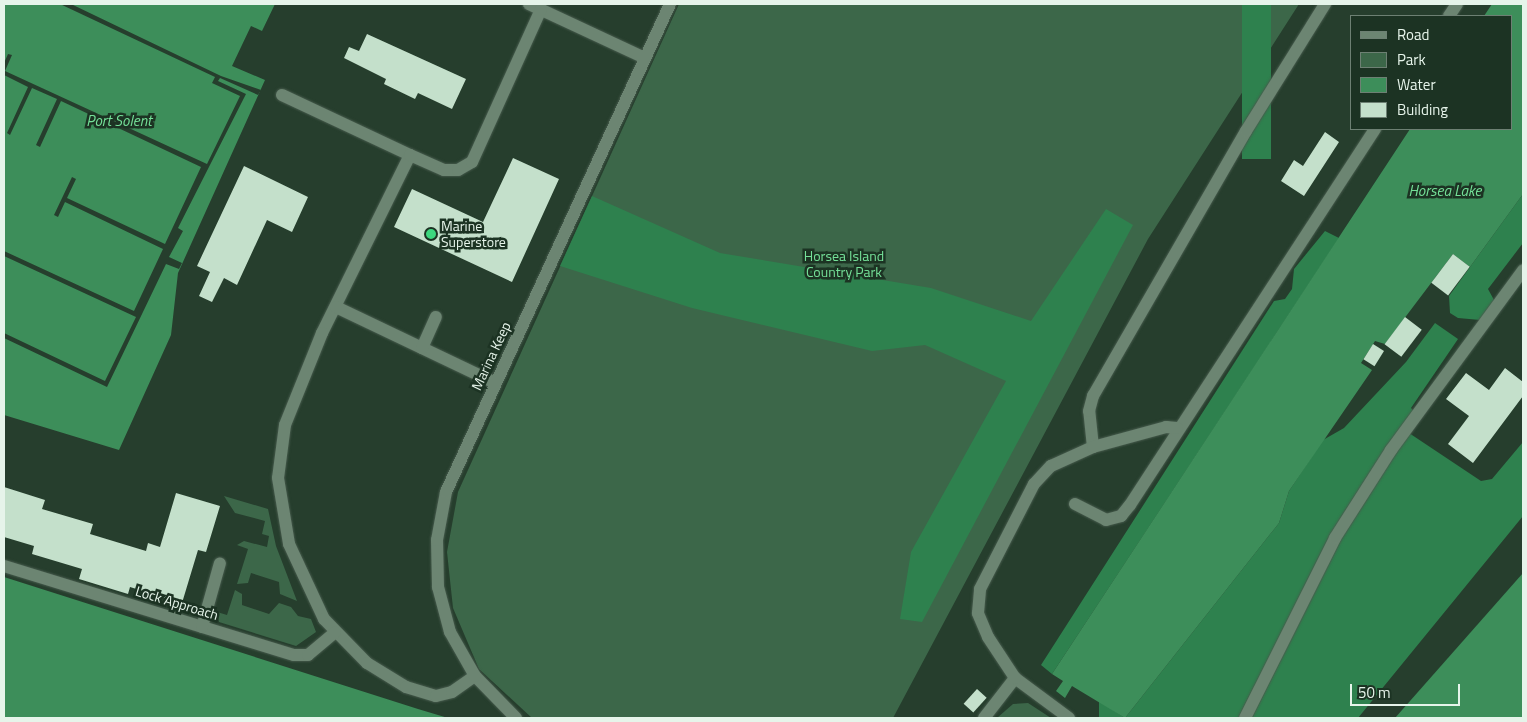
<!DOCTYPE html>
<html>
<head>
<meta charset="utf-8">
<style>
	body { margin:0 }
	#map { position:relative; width:1527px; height:722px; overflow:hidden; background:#263e2d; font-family:"Titillium Web",sans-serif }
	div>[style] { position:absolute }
	.green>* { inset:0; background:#3c6749 }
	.forest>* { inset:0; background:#2e814e; transform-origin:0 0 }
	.water>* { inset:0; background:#3d8e5a }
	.pier>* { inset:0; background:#263e2d }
	.building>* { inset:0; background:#c4e0cb; transform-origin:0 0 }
	.roads { filter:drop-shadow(0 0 1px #465a4c) drop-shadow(0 0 1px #465a4c) }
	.minor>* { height:12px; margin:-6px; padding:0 6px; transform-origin:6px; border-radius:6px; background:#6c8572 }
	.dots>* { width:14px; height:14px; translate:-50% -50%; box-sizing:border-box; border:2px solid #1c3323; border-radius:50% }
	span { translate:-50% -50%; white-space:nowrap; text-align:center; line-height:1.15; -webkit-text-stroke:5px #1c3323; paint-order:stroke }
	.poi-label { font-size:14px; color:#e6f4ea }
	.left { translate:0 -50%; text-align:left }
	.park-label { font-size:14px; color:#75e199 }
	.street-label { font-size:14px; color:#e6f4ea }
	.water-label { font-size:15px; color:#74e098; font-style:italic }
	.frame { position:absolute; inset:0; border:5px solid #e6f4ea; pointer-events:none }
	.legend { position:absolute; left:1350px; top:15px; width:162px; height:115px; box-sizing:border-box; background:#1c3323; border:1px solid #6d8073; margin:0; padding:6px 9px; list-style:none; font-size:15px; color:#e6f4ea }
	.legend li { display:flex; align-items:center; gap:10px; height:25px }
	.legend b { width:25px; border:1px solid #6d8073 }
	.scale { position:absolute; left:1350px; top:684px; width:110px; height:22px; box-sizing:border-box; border:2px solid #e6f4ea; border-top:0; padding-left:6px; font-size:15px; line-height:18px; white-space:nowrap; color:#e6f4ea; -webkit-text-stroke:4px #1c3323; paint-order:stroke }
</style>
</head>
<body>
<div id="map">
	<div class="green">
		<div style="clip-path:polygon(679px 4px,1299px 4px,1148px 239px,893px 718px,532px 718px,479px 669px,453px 608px,447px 552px,458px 492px)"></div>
		<div style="clip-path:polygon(224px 496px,268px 509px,276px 546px,297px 601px,280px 594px,279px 582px,251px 573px,248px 583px,237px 584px,248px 549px,237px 545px,244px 541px,267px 547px,269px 536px,262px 534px,265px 521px,235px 513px)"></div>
		<div style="clip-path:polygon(235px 590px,242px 594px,242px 605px,269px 614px,279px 603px,291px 607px,298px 616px,311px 619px,316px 632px,296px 646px,219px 622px,217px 612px,227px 615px)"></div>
		<div style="clip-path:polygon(1028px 703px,1051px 718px,997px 718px,1013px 704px)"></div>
	</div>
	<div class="forest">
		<div style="left:1242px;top:4px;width:29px;height:155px"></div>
		<div style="clip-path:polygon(1523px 194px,1523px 243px,1488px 289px,1494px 300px,1480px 320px,1458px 318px,1450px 313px,1449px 296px)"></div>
		<div style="clip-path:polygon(592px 196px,720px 253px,931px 288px,1031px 321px,1106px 209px,1133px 225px,922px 622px,900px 619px,911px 552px,1006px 381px,925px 345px,872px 351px,692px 308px,560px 266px)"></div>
		<div style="clip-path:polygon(1325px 231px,1339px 238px,1052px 674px,1041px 665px,1274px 301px,1285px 299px,1292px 289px,1294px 269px)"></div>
		<div style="clip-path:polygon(1435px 323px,1458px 339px,1411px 408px,1415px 412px,1403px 429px,1481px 481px,1492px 479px,1523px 442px,1523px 516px,1358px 718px,1099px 718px,1099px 701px,1125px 718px,1279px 523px,1289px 491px,1323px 440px,1344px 428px,1406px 362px)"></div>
	</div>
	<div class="water">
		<div style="clip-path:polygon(4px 4px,275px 4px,262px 31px,251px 26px,232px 66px,265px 80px,178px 273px,171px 335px,119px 450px,4px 415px)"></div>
		<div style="clip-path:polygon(1492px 4px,1523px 4px,1523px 194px,1470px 267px,1453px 254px,1385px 344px,1375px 341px,1361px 363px,1372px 370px,1289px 491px,1279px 523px,1125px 718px,1072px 686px,1065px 698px,1056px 691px,1063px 681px,1052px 674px,1410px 129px,1511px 129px,1511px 16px,1484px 16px)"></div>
		<div style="clip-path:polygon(1523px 573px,1523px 718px,1395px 718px)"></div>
		<div style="clip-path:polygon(4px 577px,418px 709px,448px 718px,4px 718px)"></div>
	</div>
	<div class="pier">
		<div style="clip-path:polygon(60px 4px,71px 4px,221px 76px,261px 90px,258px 95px,220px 78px,218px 81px,246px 94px,178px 228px,183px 231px,169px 257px,182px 263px,179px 269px,166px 264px,107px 387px,4px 338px,4px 333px,105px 381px,136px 317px,4px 256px,4px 251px,134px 311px,163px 249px,65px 202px,58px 217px,54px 215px,72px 177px,76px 179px,67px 198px,165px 244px,201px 167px,61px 101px,40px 147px,36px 145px,57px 99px,32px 88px,10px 135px,7px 133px,28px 87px,4px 75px,4px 63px,8px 54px,12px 55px,5px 71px,207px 164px,240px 96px,212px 83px,215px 77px)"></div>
	</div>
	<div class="building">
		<div style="clip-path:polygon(367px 34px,466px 79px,452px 109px,418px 93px,415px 99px,384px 84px,386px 79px,344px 58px,349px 47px,359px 51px)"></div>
		<div style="clip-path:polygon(1325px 132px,1339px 142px,1304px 196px,1281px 181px,1294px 160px,1303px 166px)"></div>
		<div style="clip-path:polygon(513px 158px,559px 179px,512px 282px,394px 227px,412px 189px,483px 222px)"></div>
		<div style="clip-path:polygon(244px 166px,308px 197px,292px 232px,267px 220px,237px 285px,224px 278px,212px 302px,199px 296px,210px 272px,197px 266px)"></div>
		<div style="left:1453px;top:254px;width:21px;height:36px;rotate:37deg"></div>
		<div style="left:1405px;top:317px;width:21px;height:34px;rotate:37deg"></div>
		<div style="left:1373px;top:344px;width:13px;height:18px;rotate:32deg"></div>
		<div style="clip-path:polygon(1505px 368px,1523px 382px,1523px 396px,1473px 463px,1448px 444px,1469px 416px,1446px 399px,1466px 373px,1489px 390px)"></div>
		<div style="clip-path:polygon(4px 487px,45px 500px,42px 509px,93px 524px,90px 534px,146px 551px,148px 543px,160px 547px,176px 493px,220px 506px,206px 552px,198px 550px,182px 603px,130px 587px,128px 594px,79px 579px,82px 569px,32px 554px,34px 546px,4px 537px)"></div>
		<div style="left:977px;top:689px;width:13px;height:20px;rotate:42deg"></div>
	</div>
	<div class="roads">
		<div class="minor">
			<div style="left:529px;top:4px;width:128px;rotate:25deg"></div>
			<div style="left:1449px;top:16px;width:14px;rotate:-56deg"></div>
			<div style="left:282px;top:95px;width:141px;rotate:25.1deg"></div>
			<div style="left:410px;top:155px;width:199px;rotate:116.3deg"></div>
			<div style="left:322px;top:333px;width:99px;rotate:111.9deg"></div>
			<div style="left:285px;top:425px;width:53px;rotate:97.5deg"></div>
			<div style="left:278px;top:478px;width:67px;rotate:80.5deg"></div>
			<div style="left:289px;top:544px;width:83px;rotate:65deg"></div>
			<div style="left:324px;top:619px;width:62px;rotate:45.7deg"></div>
			<div style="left:367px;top:663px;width:46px;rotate:31.6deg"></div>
			<div style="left:406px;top:687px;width:31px;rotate:17deg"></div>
			<div style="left:436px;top:696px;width:16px;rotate:-14deg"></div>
			<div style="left:452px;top:692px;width:28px;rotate:-35deg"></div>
			<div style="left:410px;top:155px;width:37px;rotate:24deg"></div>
			<div style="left:444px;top:170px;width:14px"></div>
			<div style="left:458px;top:170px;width:16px;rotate:-30deg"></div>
			<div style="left:472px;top:162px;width:168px;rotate:-65.7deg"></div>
			<div style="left:336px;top:307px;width:176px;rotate:25.5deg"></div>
			<div style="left:422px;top:348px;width:34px;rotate:-66deg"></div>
			<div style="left:1093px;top:447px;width:36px;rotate:-96deg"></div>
			<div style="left:1089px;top:411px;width:16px;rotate:-75deg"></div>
			<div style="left:1093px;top:396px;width:306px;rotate:-60deg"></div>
			<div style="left:1246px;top:131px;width:150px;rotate:-58.1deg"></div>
			<div style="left:1075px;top:504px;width:35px;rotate:27deg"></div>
			<div style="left:1106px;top:520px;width:16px;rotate:-15deg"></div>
			<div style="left:1121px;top:516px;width:14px;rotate:-51deg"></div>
			<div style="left:1130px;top:505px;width:449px;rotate:-56.9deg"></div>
			<div style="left:4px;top:566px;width:303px;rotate:17.1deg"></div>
			<div style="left:294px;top:655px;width:14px"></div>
			<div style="left:308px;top:655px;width:35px;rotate:-40deg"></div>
			<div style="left:202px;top:627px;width:66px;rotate:-74.3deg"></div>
			<div style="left:516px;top:718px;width:59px;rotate:-134.3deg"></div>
			<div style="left:475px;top:676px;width:51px;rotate:-119.6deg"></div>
			<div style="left:450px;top:632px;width:47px;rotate:-104.9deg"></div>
			<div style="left:438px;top:587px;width:47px;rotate:-91.2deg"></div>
			<div style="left:437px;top:540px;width:49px;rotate:-79.4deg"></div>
			<div style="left:446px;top:492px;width:537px;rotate:-65.34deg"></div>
			<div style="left:984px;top:718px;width:51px;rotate:-52.2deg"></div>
			<div style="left:1069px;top:718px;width:67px;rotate:-143.5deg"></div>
			<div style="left:1015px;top:678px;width:49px;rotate:-123.4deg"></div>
			<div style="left:988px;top:637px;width:26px;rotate:-113deg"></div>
			<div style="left:978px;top:613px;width:24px;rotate:-85deg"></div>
			<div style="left:980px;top:589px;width:118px;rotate:-62.8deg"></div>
			<div style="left:1034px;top:484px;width:25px;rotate:-47deg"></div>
			<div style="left:1051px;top:466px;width:46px;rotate:-24.3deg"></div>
			<div style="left:1093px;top:447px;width:76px;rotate:-15.3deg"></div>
			<div style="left:1166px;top:427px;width:11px;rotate:5deg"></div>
			<div style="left:1245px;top:718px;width:201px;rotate:-63.4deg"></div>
			<div style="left:1335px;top:538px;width:104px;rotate:-57.5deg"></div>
			<div style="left:1391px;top:450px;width:223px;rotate:-53.7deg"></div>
		</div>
	</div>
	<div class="dots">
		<div style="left:431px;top:234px;background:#3dd77e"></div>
	</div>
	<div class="poi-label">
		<span class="left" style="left:441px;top:234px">Marine<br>Superstore</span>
	</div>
	<div class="park-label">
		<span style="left:844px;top:264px">Horsea Island<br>Country Park</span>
	</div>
	<div class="street-label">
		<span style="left:491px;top:356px;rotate:-65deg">Marina Keep</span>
		<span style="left:177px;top:603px;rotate:17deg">Lock Approach</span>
	</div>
	<div class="water-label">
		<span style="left:119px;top:121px">Port Solent</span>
		<span style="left:1445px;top:191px">Horsea Lake</span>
	</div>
	<div class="frame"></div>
	<ul class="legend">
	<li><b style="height:6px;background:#6c8572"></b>Road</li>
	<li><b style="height:14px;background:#3c6749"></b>Park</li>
	<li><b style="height:14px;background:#3d8e5a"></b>Water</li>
	<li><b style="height:14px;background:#c4e0cb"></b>Building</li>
	</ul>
	<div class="scale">50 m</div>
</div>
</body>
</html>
